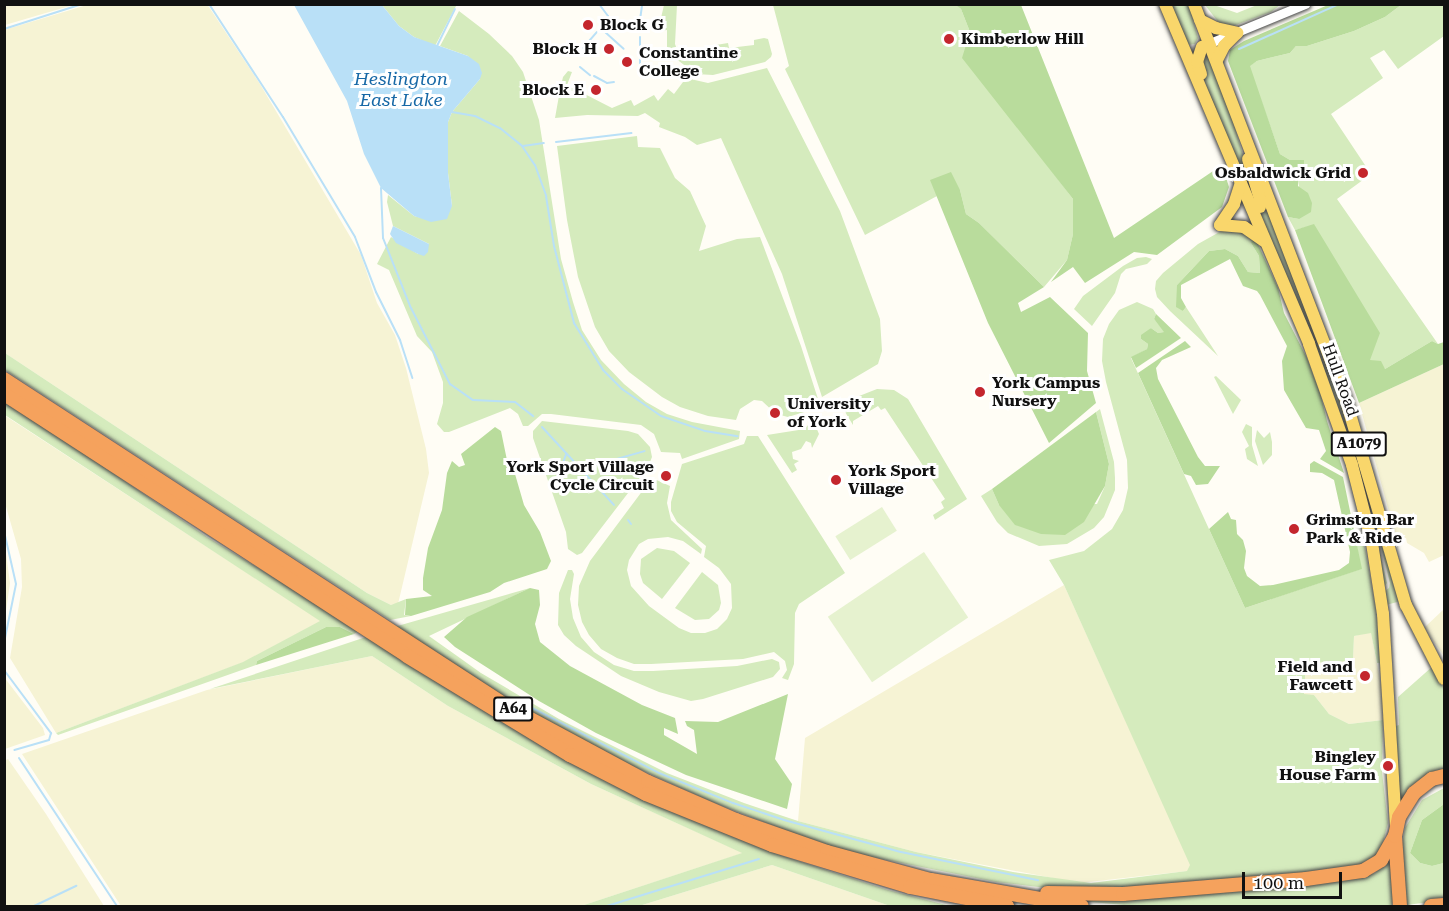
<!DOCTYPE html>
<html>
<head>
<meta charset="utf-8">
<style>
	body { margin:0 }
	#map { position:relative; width:1449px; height:911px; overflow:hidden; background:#fffdf5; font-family:"Roboto Serif",serif }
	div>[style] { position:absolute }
	.farmland>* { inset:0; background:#f6f3d4 }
	.green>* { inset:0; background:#d5ebbd }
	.forest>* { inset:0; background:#b9dc9c }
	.pitch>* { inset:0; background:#e6f2cf; transform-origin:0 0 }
	.water>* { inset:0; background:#b9e0f7 }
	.stream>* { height:2px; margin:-1px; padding:0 1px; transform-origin:1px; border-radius:1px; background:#b9e0f7 }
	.roads { filter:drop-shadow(0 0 2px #444) drop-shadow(0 0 2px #444) }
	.minor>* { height:9px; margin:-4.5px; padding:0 4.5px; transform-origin:4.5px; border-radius:4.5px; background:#fff }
	.major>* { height:12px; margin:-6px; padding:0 6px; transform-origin:6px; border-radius:6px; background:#f9d66b }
	.highway>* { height:14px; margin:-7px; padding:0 7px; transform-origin:7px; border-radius:7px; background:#f5a25d }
	.dots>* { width:16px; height:16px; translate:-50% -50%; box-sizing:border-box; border:3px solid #fff; border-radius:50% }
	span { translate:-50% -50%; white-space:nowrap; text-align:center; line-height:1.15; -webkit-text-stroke:6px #fff; paint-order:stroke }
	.shield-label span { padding:2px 4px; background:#fff; border:2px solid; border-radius:4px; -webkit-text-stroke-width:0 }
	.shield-label { font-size:15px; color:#111; font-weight:700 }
	.poi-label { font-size:16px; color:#111; font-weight:700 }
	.left { translate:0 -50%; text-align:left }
	.right { translate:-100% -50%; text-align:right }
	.street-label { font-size:16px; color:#111 }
	.water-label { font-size:18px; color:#1768a6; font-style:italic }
	.frame { position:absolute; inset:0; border:6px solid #111; pointer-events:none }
	.scale { position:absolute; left:1242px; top:872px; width:100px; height:27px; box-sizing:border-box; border:3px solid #111; border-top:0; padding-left:8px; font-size:18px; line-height:21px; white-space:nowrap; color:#111; -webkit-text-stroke:4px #fff; paint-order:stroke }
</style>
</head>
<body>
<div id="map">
	<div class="farmland">
		<div style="clip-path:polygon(5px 4px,73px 4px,73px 5px,5px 25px)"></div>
		<div style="clip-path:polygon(207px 4px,260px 84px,361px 255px,377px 303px,395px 335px,406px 368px,426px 449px,429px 473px,398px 604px,391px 605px,367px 593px,5px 353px,4px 30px,87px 5px)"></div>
		<div style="clip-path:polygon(1444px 364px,1444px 555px,1429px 562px,1424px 553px,1407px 543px,1406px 538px,1396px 537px,1359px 403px)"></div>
		<div style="clip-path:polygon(4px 415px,321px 621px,244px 662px,56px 733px,10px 658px,22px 587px,21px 559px,5px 503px)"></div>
		<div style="clip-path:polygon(5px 546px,10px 583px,5px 618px)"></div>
		<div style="clip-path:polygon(1064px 585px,1191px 865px,1188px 871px,1079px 883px,916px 852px,798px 821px,805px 738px)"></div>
		<div style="clip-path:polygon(1444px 609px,1444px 656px,1424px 628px)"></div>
		<div style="clip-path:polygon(1371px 632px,1381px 685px,1383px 720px,1349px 724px,1329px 714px,1314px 695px,1304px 695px,1306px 663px,1353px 661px,1354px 636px)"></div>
		<div style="clip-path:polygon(372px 656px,448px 706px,591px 784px,743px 853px,581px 906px,121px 906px,22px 754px,207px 690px)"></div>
		<div style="clip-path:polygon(4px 677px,43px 728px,45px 735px,5px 749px)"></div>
		<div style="clip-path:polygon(8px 759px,46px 814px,104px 906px,5px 906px,4px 761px)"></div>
		<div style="clip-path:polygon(772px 865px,890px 906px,639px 906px)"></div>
	</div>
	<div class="green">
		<div style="clip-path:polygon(453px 4px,456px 6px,435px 46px,414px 37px,399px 26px,382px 5px)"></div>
		<div style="clip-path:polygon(956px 4px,961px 9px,970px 32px,1038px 153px,1073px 199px,1073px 234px,1067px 260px,1044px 287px,979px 223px,966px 214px,960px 190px,931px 180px,937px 196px,865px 235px,785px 69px,789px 66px,773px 5px)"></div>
		<div style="clip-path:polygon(664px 5px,677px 5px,675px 44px,678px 52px,692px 48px,693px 52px,716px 49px,716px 45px,728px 43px,729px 48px,754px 45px,754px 40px,764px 38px,768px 39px,772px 54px,771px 57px,765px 62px,713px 75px,696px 74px,667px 52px,667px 30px,658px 31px)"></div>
		<div style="clip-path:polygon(1169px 5px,1189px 5px,1198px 38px,1195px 44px,1187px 45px)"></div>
		<div style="clip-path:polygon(1205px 5px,1214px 5px,1237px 13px,1257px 5px,1280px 5px,1271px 12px,1233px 26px,1219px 23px)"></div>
		<div style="clip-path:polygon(1401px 5px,1444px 5px,1444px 36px,1398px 69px,1384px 50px,1370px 58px,1383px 78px,1331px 114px,1371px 174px,1337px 199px,1438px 344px,1432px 341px,1385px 369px,1370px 361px,1314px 225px,1295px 230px,1288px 217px,1299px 219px,1299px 178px,1304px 170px,1304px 160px,1290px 160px,1280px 154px,1249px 66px,1257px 61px,1290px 53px,1296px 46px,1307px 46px,1354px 31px,1385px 17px)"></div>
		<div style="clip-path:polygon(459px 11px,489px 34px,512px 56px,523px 72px,539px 120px,561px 259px,573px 302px,582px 330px,601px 360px,624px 384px,646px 402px,667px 414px,692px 422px,740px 431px,739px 439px,682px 459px,680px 453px,661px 452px,654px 434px,641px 425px,551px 414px,542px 414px,528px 426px,523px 426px,518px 414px,510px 408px,449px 432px,444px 432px,437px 424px,443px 403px,443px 382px,432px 352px,417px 336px,389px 270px,377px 264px,391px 237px,418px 254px,429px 244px,393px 226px,387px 202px,388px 195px,414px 216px,422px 218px,452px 206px,448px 173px,448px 122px,452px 112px,480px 79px,468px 56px,440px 46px)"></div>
		<div style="clip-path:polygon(1205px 58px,1211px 59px,1224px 91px,1248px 172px,1244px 184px,1198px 64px)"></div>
		<div style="clip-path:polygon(767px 68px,840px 211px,880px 319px,882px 351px,878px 364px,822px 397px,782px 274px,721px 138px,697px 145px,685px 137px,659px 127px,660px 123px,645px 113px,638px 116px,587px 115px,555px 118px,560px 90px,563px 77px,568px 71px,572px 72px,567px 85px,612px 108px,631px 100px,634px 106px,654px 95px,658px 101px,668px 89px,674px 94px,686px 78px,708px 83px)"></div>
		<div style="clip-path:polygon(637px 136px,638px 147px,660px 148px,675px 178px,690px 191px,706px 226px,699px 251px,737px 239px,760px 237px,801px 346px,818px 399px,815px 402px,817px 408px,788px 417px,776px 414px,762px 401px,754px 400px,740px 409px,736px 420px,708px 416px,680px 407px,662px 397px,629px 372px,609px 351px,595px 327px,578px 277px,567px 220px,557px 146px)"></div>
		<div style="clip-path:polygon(1263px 212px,1269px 212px,1336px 383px,1380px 532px,1376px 536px,1387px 583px,1384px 587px,1356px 463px,1344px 423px,1327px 377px,1260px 216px)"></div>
		<div style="clip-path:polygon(1235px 229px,1253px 236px,1251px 243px,1259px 256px,1260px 273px,1248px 272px,1238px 256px,1225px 249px,1209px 251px,1177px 285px,1183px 311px,1186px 307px,1218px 356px,1170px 311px,1157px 297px,1155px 289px,1156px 281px,1163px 273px,1198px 244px,1223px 230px)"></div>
		<div style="clip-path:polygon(1146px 257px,1152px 259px,1147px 264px,1126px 269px,1121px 274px,1115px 293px,1092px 326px,1074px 309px,1083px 296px,1123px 266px,1137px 258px)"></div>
		<div style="clip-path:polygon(1137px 302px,1153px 309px,1156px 314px,1154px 319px,1165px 332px,1158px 333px,1151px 328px,1141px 339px,1148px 344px,1147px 349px,1131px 358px,1245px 608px,1361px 569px,1355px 536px,1365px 547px,1376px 610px,1381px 663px,1377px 663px,1371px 633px,1354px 636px,1353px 661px,1306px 663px,1304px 694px,1314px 695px,1329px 714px,1349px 724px,1383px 720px,1382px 772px,1388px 823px,1380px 854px,1359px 866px,1325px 869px,1310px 876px,1152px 889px,1055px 889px,996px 882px,857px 854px,824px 845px,712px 802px,604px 753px,479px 683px,394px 627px,530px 588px,429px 636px,481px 673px,559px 719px,667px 773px,744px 803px,798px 821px,916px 852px,1013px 872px,1091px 883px,1187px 871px,1190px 865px,1064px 585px,1049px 560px,1084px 551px,1112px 529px,1123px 510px,1128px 488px,1127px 460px,1106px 382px,1102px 361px,1103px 339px,1109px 324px,1119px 310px)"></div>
		<div style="clip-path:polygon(5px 353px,367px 593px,391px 605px,406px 599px,404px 615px,411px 616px,390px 620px,5px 370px)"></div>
		<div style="clip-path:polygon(1216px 376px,1241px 400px,1233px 414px,1214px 377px)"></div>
		<div style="clip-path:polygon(877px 389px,894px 390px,908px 399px,967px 499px,935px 520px,933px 515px,944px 508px,941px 502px,945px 499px,885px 408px,881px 410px,878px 406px,853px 421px,853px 425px,842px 407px,849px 400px)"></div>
		<div style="clip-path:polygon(4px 399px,207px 537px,360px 630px,354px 634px,340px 627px,326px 627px,257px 661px,256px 665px,58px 735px,56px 733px,243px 662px,320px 621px,5px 415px)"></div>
		<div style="clip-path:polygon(1100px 409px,1114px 462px,1115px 478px,1115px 490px,1104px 517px,1094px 528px,1067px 544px,1039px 546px,1008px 533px,997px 522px,981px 496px,992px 489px,999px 505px,1097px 504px,1105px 486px,1109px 464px,1096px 412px)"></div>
		<div style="clip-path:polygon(542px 421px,628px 431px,638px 434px,650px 447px,652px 457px,648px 467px,582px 553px,577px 555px,568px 549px,566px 532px,533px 438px,533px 431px)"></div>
		<div style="clip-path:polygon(1246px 424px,1252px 427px,1252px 445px,1258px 466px,1247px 459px,1245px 449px,1249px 446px,1242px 432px)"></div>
		<div style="clip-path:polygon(808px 425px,816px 427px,819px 434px,812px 448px,811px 443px,806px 441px,801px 449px,792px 452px,793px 459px,799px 461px,794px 464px,797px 470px,792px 473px,767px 435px,805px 429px)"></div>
		<div style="clip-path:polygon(1257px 430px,1264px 438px,1270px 432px,1272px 442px,1272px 455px,1263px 465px,1255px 441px)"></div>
		<div style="clip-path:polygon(747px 436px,758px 436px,845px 573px,799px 604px,795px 613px,794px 664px,788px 680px,782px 678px,787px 670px,785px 661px,774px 652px,743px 659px,651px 664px,634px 664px,617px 658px,601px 649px,589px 635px,582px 622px,578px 605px,579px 586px,590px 561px,652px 478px,670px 486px,667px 503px,671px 520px,702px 549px,701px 554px,683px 541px,668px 537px,648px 539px,639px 544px,629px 560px,627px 570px,631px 586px,649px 606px,679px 628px,691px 633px,705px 633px,717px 629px,727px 619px,732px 608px,731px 584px,719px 568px,704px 557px,706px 546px,677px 522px,671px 511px,671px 502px,682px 464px,744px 444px)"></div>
		<div style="clip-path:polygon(1381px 536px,1401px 601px,1386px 605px,1385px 591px,1389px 588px,1390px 583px,1379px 538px)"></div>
		<div style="clip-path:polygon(657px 548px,674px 551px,690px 563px,662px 599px,643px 583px,640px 574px,641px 559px)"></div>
		<div style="clip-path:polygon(568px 570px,572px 570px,574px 574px,570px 599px,573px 618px,581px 637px,594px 652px,614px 665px,634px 671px,653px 671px,737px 666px,772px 659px,779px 662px,780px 669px,773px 677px,703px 699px,691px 701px,659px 692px,621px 676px,576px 646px,564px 635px,558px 625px,559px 593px)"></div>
		<div style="clip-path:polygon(702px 572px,718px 585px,721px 603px,719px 610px,709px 619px,695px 620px,675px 608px)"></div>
		<div style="clip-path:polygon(369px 636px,721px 831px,783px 856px,888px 890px,950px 906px,890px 906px,772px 865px,639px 906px,581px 906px,742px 853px,591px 784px,448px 706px,372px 656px,210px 689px)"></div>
		<div style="clip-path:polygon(1433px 666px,1444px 689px,1444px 773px,1399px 803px,1396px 726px,1399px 725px,1398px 697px)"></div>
		<div style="clip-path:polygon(1444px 788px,1444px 804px,1422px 820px,1410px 853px,1420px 863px,1432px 866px,1444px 863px,1444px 900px,1407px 905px,1402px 846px,1405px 828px,1422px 800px)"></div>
		<div style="clip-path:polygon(1391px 857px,1395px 889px,1392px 906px,1135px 906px,1058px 899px,1365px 876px,1375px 873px)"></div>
	</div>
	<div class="forest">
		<div style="clip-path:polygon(956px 5px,1021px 5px,1114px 238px,1222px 165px,1229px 187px,1222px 207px,1157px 255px,1134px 252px,1085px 283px,1073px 267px,1051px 282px,1067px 260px,1073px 234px,1073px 199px,962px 58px,970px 32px,961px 9px)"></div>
		<div style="clip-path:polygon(1328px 5px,1401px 5px,1385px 17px,1354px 31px,1307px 46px,1296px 46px,1290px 53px,1257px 61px,1250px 66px,1280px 154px,1290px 160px,1304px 160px,1304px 170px,1299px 178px,1298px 186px,1308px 193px,1312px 203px,1311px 212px,1299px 219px,1288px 217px,1228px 61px,1230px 50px,1244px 41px)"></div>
		<div style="clip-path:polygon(951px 172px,960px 190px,966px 214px,979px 223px,1044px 287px,1018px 303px,1021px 312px,1050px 297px,1088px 333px,1087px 371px,1096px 403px,1049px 443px,988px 323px,930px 180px)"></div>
		<div style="clip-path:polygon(1314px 224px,1380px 333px,1370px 360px,1381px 361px,1385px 369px,1432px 341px,1438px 344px,1444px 342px,1444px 364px,1359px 403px,1295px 230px)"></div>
		<div style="clip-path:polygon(1252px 239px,1257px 242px,1278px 288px,1284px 313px,1307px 358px,1321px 396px,1327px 421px,1344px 473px,1320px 459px,1326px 451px,1319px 430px,1306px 428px,1284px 390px,1282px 361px,1287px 346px,1260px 295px,1257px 291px,1243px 286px,1230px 259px,1181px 285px,1181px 298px,1186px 307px,1183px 311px,1176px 307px,1177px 285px,1209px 251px,1225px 249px,1238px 256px,1248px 272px,1260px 273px,1259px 256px,1251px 243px)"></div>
		<div style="clip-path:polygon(1156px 314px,1181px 338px,1136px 368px,1131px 357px,1147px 349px,1148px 344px,1141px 339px,1141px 335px,1151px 328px,1158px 333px,1164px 332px,1154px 319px)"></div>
		<div style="clip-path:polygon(1185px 341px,1191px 347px,1162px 360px,1156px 368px,1158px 379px,1198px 457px,1205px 466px,1220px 466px,1208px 484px,1196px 485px,1191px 476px,1184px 474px,1138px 373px)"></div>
		<div style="clip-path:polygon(1096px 412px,1109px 464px,1105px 486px,1084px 522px,1065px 535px,1041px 534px,1015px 525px,999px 505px,992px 489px)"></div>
		<div style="clip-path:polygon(495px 427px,501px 431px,509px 470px,515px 474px,524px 505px,540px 532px,551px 561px,547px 569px,504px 583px,490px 592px,411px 616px,405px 615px,406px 599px,432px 596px,423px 590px,423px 578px,428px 548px,442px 510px,447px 473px,452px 461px,459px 467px,465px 465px,461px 454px)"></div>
		<div style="clip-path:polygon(1314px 461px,1343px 477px,1362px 569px,1245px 608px,1209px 529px,1228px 512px,1231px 519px,1236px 520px,1237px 534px,1243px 540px,1246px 551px,1244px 568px,1247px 576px,1260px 586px,1273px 585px,1339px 570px,1349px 563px,1350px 552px,1334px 480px,1322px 473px,1310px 472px,1310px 464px)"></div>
		<div style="clip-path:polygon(530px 588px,539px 590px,540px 605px,535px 624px,540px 642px,570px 666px,642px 705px,675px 718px,678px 734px,664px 728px,664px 735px,697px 754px,694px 730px,687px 726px,685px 721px,718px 722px,788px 694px,775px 759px,792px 784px,787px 809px,686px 775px,596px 733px,539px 701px,455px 647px,444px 637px,467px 617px)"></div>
		<div style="clip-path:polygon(326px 627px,340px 627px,354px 634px,256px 665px,257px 661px)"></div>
		<div style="clip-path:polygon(1444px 804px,1444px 863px,1432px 866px,1420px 863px,1410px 853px,1422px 820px)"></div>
	</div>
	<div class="pitch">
		<div style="left:882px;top:507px;width:28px;height:55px;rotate:58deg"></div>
		<div style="left:924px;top:552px;width:79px;height:116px;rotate:56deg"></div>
	</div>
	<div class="water">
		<div style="clip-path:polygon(294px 5px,382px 5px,399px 26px,414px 37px,468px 56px,479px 64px,482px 73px,480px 79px,452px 112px,448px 122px,448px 173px,452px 206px,447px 219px,431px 222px,414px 216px,381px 188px,364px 154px,347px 101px)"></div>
		<div style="clip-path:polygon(393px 226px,429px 244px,428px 252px,424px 256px,418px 254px,396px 243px,390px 234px)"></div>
	</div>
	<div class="stream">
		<div style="left:209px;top:4px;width:135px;rotate:56.8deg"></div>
		<div style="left:283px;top:117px;width:140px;rotate:59deg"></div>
		<div style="left:355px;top:237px;width:59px;rotate:69.1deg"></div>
		<div style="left:376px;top:292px;width:54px;rotate:63.4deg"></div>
		<div style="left:400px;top:340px;width:40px;rotate:72deg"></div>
		<div style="left:599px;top:4px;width:15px;rotate:53deg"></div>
		<div style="left:608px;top:16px;width:13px;rotate:119deg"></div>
		<div style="left:640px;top:20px;width:15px;rotate:-82deg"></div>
		<div style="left:4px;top:29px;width:82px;rotate:-17.8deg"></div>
		<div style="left:605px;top:32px;width:25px;rotate:42deg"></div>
		<div style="left:640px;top:37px;width:30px;rotate:90deg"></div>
		<div style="left:437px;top:46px;width:41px;rotate:-64.1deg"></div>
		<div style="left:583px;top:48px;width:21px;rotate:-49deg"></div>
		<div style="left:1239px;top:49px;width:110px;rotate:-24.2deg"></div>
		<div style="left:580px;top:67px;width:13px;rotate:39deg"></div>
		<div style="left:594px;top:76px;width:15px;rotate:28deg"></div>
		<div style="left:607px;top:83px;width:7px;rotate:-8deg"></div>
		<div style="left:452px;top:112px;width:23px;rotate:10deg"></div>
		<div style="left:475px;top:116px;width:28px;rotate:26deg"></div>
		<div style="left:500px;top:128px;width:28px;rotate:39deg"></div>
		<div style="left:522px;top:146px;width:23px;rotate:56deg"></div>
		<div style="left:535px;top:165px;width:33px;rotate:70deg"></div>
		<div style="left:546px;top:196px;width:51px;rotate:80.9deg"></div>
		<div style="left:554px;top:246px;width:80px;rotate:75.4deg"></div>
		<div style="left:574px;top:323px;width:55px;rotate:58.3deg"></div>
		<div style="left:603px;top:370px;width:27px;rotate:45deg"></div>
		<div style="left:622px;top:389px;width:47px;rotate:34.7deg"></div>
		<div style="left:661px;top:416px;width:46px;rotate:18.8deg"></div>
		<div style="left:705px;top:431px;width:33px;rotate:9deg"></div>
		<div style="left:556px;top:142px;width:76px;rotate:-6.8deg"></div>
		<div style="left:523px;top:146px;width:21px;rotate:-8deg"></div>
		<div style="left:381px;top:188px;width:50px;rotate:87.7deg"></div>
		<div style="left:383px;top:238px;width:73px;rotate:68.3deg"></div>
		<div style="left:410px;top:306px;width:88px;rotate:62.9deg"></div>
		<div style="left:450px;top:384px;width:28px;rotate:35deg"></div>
		<div style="left:473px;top:400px;width:42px;rotate:2.7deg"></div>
		<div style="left:515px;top:402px;width:23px;rotate:38deg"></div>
		<div style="left:542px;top:427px;width:106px;rotate:47.3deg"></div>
		<div style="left:581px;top:469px;width:66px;rotate:-15.7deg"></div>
		<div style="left:556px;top:482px;width:30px;rotate:-70deg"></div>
		<div style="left:628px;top:520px;width:5px;rotate:53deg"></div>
		<div style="left:4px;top:531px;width:54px;rotate:77.2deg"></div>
		<div style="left:16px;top:584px;width:60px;rotate:101.5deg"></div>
		<div style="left:4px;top:670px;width:79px;rotate:53.3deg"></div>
		<div style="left:51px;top:733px;width:7px;rotate:106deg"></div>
		<div style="left:49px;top:740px;width:36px;rotate:164deg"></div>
		<div style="left:532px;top:708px;width:143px;rotate:27.1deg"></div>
		<div style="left:659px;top:773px;width:80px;rotate:22.1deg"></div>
		<div style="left:733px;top:803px;width:54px;rotate:18.4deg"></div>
		<div style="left:784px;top:820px;width:121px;rotate:15.3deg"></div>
		<div style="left:901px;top:852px;width:140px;rotate:11.6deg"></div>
		<div style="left:19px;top:758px;width:178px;rotate:56.5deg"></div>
		<div style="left:34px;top:906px;width:47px;rotate:-25.5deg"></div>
		<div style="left:607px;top:906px;width:159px;rotate:-17.2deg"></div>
	</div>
	<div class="roads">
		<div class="minor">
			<div style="left:1210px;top:43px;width:103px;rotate:-22.3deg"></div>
		</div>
		<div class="major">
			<div style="left:1165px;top:4px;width:369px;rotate:67deg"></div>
			<div style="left:1309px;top:344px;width:128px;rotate:70.4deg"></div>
			<div style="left:1352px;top:465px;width:81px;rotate:75.6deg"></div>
			<div style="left:1372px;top:543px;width:72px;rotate:81.2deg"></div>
			<div style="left:1383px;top:614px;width:212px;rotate:86.5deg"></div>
			<div style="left:1194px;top:4px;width:421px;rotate:69deg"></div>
			<div style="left:1345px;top:397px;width:217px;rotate:73.7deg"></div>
			<div style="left:1406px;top:605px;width:83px;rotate:62.8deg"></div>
			<div style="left:1200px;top:20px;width:18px;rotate:27deg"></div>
			<div style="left:1216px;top:28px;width:22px;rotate:13deg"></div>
			<div style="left:1217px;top:60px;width:16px;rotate:-63deg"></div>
			<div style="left:1224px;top:46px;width:18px;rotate:-45deg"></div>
			<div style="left:1201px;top:74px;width:13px;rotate:-108deg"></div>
			<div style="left:1197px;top:62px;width:16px;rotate:-72deg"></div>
			<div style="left:1248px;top:159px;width:42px;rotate:73.3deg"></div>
			<div style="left:1260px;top:199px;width:8px;rotate:90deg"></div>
			<div style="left:1220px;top:225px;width:24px;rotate:5deg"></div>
			<div style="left:1244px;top:227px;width:24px;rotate:35deg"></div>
			<div style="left:1220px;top:225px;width:25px;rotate:-56deg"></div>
			<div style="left:1234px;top:204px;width:22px;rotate:-72deg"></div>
		</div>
		<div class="highway">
			<div style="left:4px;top:379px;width:601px;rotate:33.06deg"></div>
			<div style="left:508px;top:707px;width:159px;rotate:28.2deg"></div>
			<div style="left:648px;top:782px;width:96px;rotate:23.4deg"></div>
			<div style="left:736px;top:820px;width:96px;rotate:19.4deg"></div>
			<div style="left:827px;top:852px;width:108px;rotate:15.1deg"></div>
			<div style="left:931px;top:880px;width:153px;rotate:9.8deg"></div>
			<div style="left:4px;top:394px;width:481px;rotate:33deg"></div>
			<div style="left:407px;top:656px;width:191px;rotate:31.3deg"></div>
			<div style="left:570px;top:755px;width:85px;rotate:27.2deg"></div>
			<div style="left:646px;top:794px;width:136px;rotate:22deg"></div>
			<div style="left:772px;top:845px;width:144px;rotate:16.9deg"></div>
			<div style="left:910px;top:887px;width:99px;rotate:11.1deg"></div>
			<div style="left:1047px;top:893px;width:76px;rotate:0.8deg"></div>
			<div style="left:1123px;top:894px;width:184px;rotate:-4.7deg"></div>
			<div style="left:1306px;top:879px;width:58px;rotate:-8deg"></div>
			<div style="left:1363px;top:871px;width:21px;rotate:-31deg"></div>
			<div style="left:1381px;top:860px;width:28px;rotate:-60deg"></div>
			<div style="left:1400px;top:906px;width:70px;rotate:-94.1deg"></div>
			<div style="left:1395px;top:836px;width:19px;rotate:-78deg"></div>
			<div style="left:1399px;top:817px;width:28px;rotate:-58deg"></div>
			<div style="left:1414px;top:793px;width:23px;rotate:-38deg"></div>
			<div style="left:1432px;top:779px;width:12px;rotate:-14deg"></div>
			<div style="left:1431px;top:906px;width:13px;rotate:-4deg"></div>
		</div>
	</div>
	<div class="dots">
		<div style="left:588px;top:25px;background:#c4262e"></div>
		<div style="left:949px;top:39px;background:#c4262e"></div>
		<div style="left:609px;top:49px;background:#c4262e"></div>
		<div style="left:627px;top:62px;background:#c4262e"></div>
		<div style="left:596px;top:90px;background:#c4262e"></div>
		<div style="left:1363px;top:173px;background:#c4262e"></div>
		<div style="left:980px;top:392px;background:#c4262e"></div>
		<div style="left:775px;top:413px;background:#c4262e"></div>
		<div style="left:666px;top:476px;background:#c4262e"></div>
		<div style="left:836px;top:480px;background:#c4262e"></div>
		<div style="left:1294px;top:529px;background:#c4262e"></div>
		<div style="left:1365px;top:676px;background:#c4262e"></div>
		<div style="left:1388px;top:766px;background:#c4262e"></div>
	</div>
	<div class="shield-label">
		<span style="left:1359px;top:444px">A1079</span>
		<span style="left:513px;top:709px">A64</span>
	</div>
	<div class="poi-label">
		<span class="left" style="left:600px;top:25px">Block G</span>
		<span class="left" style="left:961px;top:39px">Kimberlow Hill</span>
		<span class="right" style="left:597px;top:49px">Block H</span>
		<span class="left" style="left:639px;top:62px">Constantine<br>College</span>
		<span class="right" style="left:584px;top:90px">Block E</span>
		<span class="right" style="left:1351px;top:173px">Osbaldwick Grid</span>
		<span class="left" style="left:992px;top:392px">York Campus<br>Nursery</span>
		<span class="left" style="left:787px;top:413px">University<br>of York</span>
		<span class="right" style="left:654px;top:476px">York Sport Village<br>Cycle Circuit</span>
		<span class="left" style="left:848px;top:480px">York Sport<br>Village</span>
		<span class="left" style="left:1306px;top:529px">Grimston Bar<br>Park &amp; Ride</span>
		<span class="right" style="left:1353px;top:676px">Field and<br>Fawcett</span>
		<span class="right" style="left:1376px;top:766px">Bingley<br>House Farm</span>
	</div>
	<div class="street-label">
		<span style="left:1340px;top:380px;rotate:70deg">Hull Road</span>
	</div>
	<div class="water-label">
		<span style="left:401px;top:90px">Heslington<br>East Lake</span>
	</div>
	<div class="frame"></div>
	<div class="scale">100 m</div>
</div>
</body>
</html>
